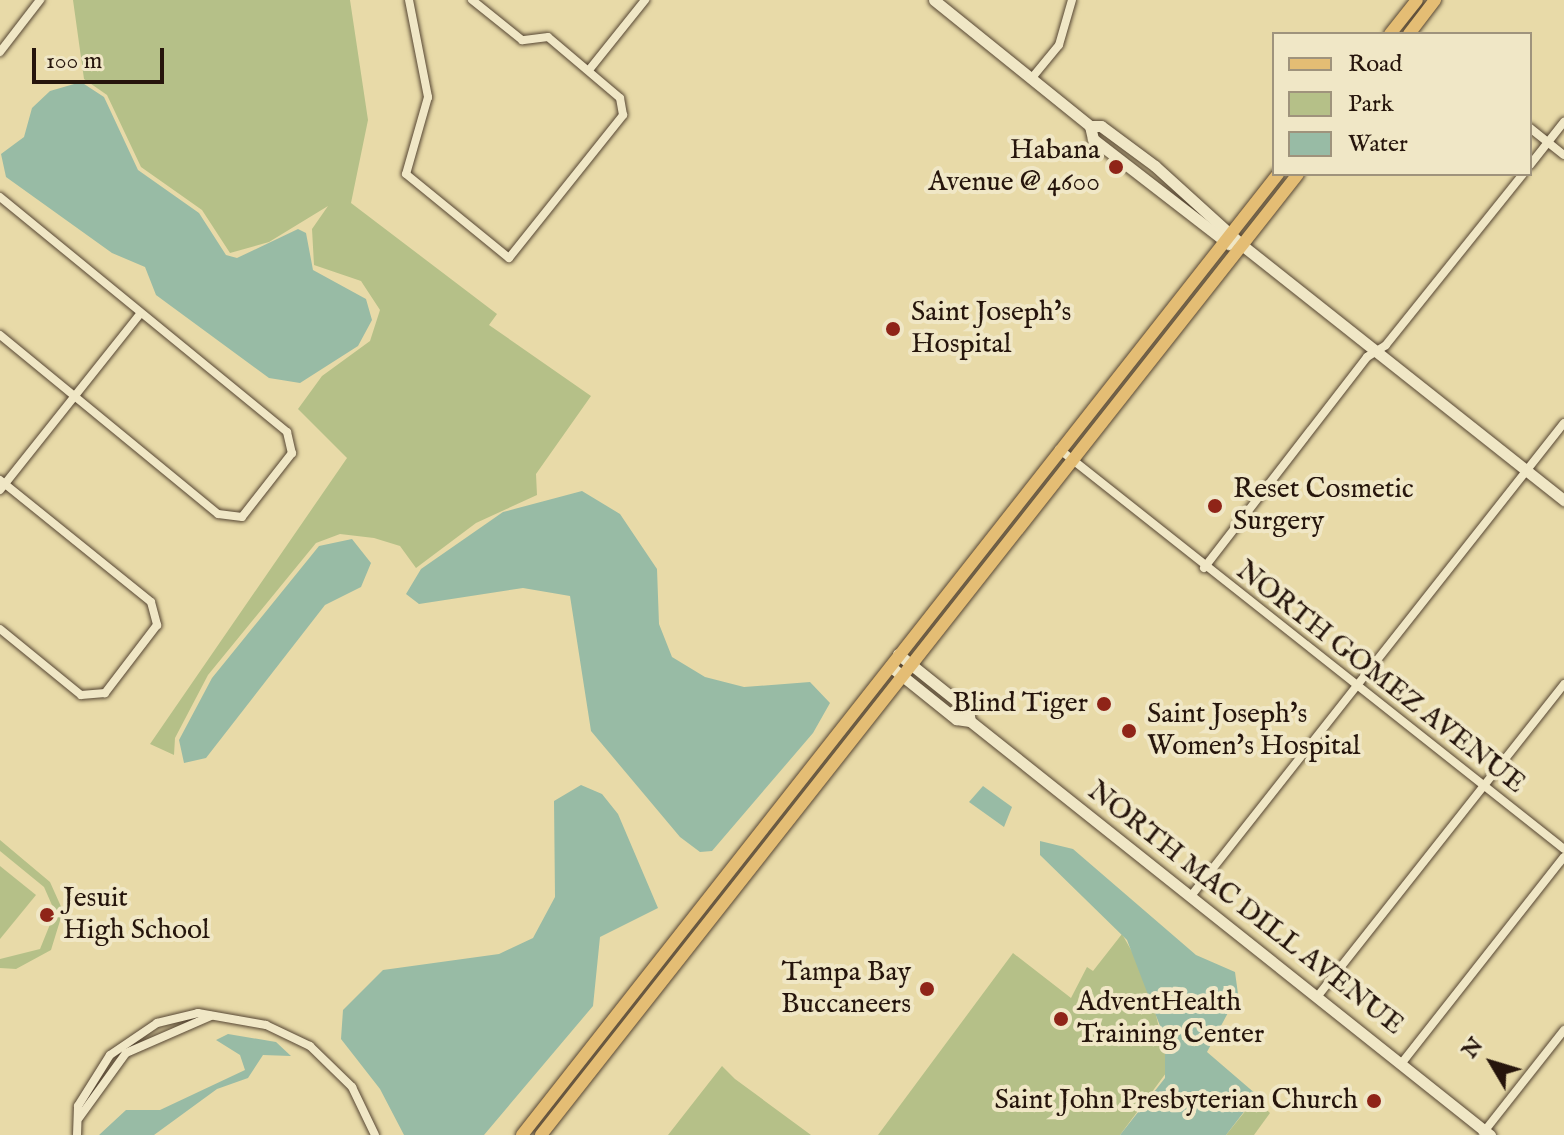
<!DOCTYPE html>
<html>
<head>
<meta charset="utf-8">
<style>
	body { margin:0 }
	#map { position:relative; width:1564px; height:1135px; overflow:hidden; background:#e8daa8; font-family:"IM FELL English",serif }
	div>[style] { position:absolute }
	.green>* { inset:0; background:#b5c088 }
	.water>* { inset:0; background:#98bba5 }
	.roads { filter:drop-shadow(0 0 2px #564633) drop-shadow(0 0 2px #564633) }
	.street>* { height:8px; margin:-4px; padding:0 4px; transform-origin:4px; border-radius:4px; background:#f0e7c6 }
	.secondary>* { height:11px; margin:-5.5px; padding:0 5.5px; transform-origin:5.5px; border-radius:5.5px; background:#f0e7c6 }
	.primary>* { height:12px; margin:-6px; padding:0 6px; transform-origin:6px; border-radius:6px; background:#e4bd74 }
	.dots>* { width:22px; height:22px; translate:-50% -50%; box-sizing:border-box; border:4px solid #f0e7c6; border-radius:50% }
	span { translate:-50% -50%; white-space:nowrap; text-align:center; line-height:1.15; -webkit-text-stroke:8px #f0e7c6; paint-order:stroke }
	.poi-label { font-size:28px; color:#26150c }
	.right { translate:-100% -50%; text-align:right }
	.left { translate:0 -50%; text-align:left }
	.street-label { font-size:28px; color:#26150c }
	.legend { position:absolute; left:1272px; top:32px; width:260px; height:144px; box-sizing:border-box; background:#f0e7c6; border:2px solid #9f937c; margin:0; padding:10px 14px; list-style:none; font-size:24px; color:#26150c }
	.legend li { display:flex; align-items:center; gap:16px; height:40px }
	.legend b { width:40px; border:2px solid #9f937c }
	.north { position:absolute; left:1452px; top:1023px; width:80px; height:80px; -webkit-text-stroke:6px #f0e7c6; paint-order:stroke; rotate:308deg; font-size:22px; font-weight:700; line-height:32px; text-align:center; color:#26150c }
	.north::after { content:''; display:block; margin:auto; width:28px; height:36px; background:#26150c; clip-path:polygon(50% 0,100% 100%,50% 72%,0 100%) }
	.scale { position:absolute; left:32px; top:48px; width:132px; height:36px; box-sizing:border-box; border:4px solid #26150c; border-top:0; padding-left:10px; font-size:24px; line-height:28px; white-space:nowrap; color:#26150c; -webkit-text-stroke:6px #f0e7c6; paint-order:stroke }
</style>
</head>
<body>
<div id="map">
	<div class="green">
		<div style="clip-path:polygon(73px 0,350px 0,368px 120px,351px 203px,497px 314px,489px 325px,591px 396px,536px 474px,537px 495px,476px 523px,416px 568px,400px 546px,374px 538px,340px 534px,316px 543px,208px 675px,175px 738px,174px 755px,150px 744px,347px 458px,298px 409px,322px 376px,370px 341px,380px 310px,361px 281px,314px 265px,312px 229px,328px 206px,269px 242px,230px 253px,202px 210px,141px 167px,107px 95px,84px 79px)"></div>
		<div style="clip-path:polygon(0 840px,50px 882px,63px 911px,51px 950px,16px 969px,0 968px,0 959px,40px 949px,55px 912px,44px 887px,0 851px)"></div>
		<div style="clip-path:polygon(0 866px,36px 895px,0 939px)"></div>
		<div style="clip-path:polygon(1122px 934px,1147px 978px,1169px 1069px,1120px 1135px,878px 1135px,1013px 953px,1071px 998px,1087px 967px,1093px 971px)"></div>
		<div style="clip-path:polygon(722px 1066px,735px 1079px,811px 1135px,668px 1135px)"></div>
		<div style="clip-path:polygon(1255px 1099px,1270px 1113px,1254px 1135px,1226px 1135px)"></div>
	</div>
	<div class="water">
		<div style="clip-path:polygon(81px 82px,104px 97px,138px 170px,199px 213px,226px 255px,237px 258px,298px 229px,306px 233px,313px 270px,366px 299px,372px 320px,358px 346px,300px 383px,269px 378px,156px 295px,145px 267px,112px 253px,6px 177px,1px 154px,24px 137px,32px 108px,50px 91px)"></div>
		<div style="clip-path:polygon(582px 491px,620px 514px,657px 569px,659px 624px,672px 657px,705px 677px,744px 687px,810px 682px,830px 703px,813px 733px,712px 851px,700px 852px,680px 837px,591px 731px,570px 596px,523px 588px,419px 604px,406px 594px,421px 569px,503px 512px)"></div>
		<div style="clip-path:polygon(352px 539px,371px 563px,361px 587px,325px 605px,206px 758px,184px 763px,179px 740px,212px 678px,319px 546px)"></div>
		<div style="clip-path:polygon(581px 785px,602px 794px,618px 814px,658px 908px,600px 937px,593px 1006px,484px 1135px,404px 1135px,380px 1089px,341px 1039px,343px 1010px,383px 970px,499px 954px,533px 938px,555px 897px,554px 801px)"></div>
		<div style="clip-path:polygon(983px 786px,1012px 807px,1004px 827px,969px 802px)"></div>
		<div style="clip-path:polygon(1040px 841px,1073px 849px,1196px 955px,1235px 972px,1238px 994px,1207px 1052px,1257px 1095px,1226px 1135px,1120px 1135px,1165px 1078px,1165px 1039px,1127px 940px,1040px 855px)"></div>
		<div style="clip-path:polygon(228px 1034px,276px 1042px,291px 1056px,263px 1055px,248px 1078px,217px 1089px,154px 1135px,99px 1135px,126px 1110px,160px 1110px,245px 1070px,240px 1055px,216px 1040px)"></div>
	</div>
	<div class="roads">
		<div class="street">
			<div style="left:409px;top:0;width:99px;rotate:78.9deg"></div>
			<div style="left:428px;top:97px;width:80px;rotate:105.9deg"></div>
			<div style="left:406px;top:174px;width:133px;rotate:39.2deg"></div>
			<div style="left:509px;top:258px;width:183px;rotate:-51.4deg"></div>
			<div style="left:623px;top:115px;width:17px;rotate:-100deg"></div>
			<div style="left:620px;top:98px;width:94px;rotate:-139.7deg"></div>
			<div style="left:548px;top:37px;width:26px;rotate:173deg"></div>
			<div style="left:522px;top:40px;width:64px;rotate:-141.3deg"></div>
			<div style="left:0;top:52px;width:66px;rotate:-52.4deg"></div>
			<div style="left:589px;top:70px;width:90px;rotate:-51.3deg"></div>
			<div style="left:1031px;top:79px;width:44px;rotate:-50.5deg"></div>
			<div style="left:1059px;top:45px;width:47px;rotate:-73.9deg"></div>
			<div style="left:1530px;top:128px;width:43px;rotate:38.5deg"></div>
			<div style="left:1530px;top:165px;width:55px;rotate:-51.7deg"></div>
			<div style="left:0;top:197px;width:371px;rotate:39.3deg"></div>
			<div style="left:287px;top:432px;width:22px;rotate:77deg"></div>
			<div style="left:292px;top:453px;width:81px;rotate:128deg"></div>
			<div style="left:242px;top:517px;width:24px;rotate:-173deg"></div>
			<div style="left:218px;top:514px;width:282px;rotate:-140.6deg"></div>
			<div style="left:1059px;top:449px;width:644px;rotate:38.38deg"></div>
			<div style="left:0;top:480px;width:194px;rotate:38.9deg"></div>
			<div style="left:151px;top:602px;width:24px;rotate:75deg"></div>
			<div style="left:157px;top:625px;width:86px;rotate:127.4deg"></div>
			<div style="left:105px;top:693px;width:24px;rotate:175deg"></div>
			<div style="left:81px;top:695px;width:104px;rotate:-140.8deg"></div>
			<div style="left:0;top:490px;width:226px;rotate:-51.5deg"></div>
			<div style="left:1204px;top:568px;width:267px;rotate:-52.3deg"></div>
			<div style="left:1367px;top:357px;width:22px;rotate:-32deg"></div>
			<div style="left:1386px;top:345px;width:219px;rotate:-51.3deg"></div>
			<div style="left:1191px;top:896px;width:602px;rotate:-51.74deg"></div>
			<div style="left:1317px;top:997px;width:399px;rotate:-51.7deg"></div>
			<div style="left:1401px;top:1064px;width:263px;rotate:-51.8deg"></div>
			<div style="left:79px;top:1118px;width:80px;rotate:-54.1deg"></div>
			<div style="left:126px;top:1053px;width:93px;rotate:-23.5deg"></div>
			<div style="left:1483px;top:1133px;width:131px;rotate:-51.8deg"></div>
			<div style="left:77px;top:1135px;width:29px;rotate:-88deg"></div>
			<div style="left:78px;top:1106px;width:60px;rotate:-57.9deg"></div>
			<div style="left:110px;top:1055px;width:57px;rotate:-34.2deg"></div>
			<div style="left:157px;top:1023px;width:42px;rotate:-13.7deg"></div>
			<div style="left:198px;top:1013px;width:69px;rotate:10deg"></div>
			<div style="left:266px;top:1025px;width:49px;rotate:25.5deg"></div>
			<div style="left:310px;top:1046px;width:59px;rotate:44.3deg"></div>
			<div style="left:352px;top:1087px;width:53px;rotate:64.4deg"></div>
		</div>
		<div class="secondary">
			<div style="left:934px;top:0;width:201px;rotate:38.9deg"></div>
			<div style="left:1090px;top:126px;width:11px"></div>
			<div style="left:1101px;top:126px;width:67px;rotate:36.5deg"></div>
			<div style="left:1155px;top:166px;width:118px;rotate:42.2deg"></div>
			<div style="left:1242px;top:245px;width:411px;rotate:38.4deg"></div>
			<div style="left:1090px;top:126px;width:13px;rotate:77deg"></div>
			<div style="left:1093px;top:139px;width:172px;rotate:37.7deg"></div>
			<div style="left:898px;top:654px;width:90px;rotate:38.7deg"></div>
			<div style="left:968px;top:710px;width:11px;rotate:80deg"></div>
			<div style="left:890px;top:666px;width:85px;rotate:38.8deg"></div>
			<div style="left:956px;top:719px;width:14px;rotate:8deg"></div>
			<div style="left:970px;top:721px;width:665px;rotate:38.53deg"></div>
		</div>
		<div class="primary">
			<div style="left:1390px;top:34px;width:43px;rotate:-51.5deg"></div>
			<div style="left:1409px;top:34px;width:43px;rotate:-52.6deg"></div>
			<div style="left:522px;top:1135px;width:1223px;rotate:-51.81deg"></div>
			<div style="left:541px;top:1135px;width:1223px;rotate:-51.77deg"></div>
		</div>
	</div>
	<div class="dots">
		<div style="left:1116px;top:167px;background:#8f2418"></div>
		<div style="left:893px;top:329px;background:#8f2418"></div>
		<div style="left:1215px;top:506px;background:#8f2418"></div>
		<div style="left:1104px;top:704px;background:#8f2418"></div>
		<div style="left:1129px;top:731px;background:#8f2418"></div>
		<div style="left:47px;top:915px;background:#8f2418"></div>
		<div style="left:927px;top:989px;background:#8f2418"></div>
		<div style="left:1061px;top:1019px;background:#8f2418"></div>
		<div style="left:1374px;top:1101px;background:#8f2418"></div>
	</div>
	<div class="poi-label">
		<span class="right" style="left:1100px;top:167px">Habana<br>Avenue @ 4600</span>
		<span class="left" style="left:911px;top:329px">Saint Joseph's<br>Hospital</span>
		<span class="left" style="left:1233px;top:506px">Reset Cosmetic<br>Surgery</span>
		<span class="right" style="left:1088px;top:704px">Blind Tiger</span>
		<span class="left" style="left:1147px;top:731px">Saint Joseph's<br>Women's Hospital</span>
		<span class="left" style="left:63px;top:915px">Jesuit<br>High School</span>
		<span class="right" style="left:911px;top:989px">Tampa Bay<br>Buccaneers</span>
		<span class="left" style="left:1077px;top:1019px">AdventHealth<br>Training Center</span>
		<span class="right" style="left:1358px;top:1101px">Saint John Presbyterian Church</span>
	</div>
	<div class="street-label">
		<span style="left:1380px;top:678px;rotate:38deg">NORTH GOMEZ AVENUE</span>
		<span style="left:1245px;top:909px;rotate:38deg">NORTH MAC DILL AVENUE</span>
	</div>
	<ul class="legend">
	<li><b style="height:10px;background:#e4bd74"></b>Road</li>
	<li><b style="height:22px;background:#b5c088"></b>Park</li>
	<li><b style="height:22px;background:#98bba5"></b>Water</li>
	</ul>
	<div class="north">N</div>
	<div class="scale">100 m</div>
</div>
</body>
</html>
